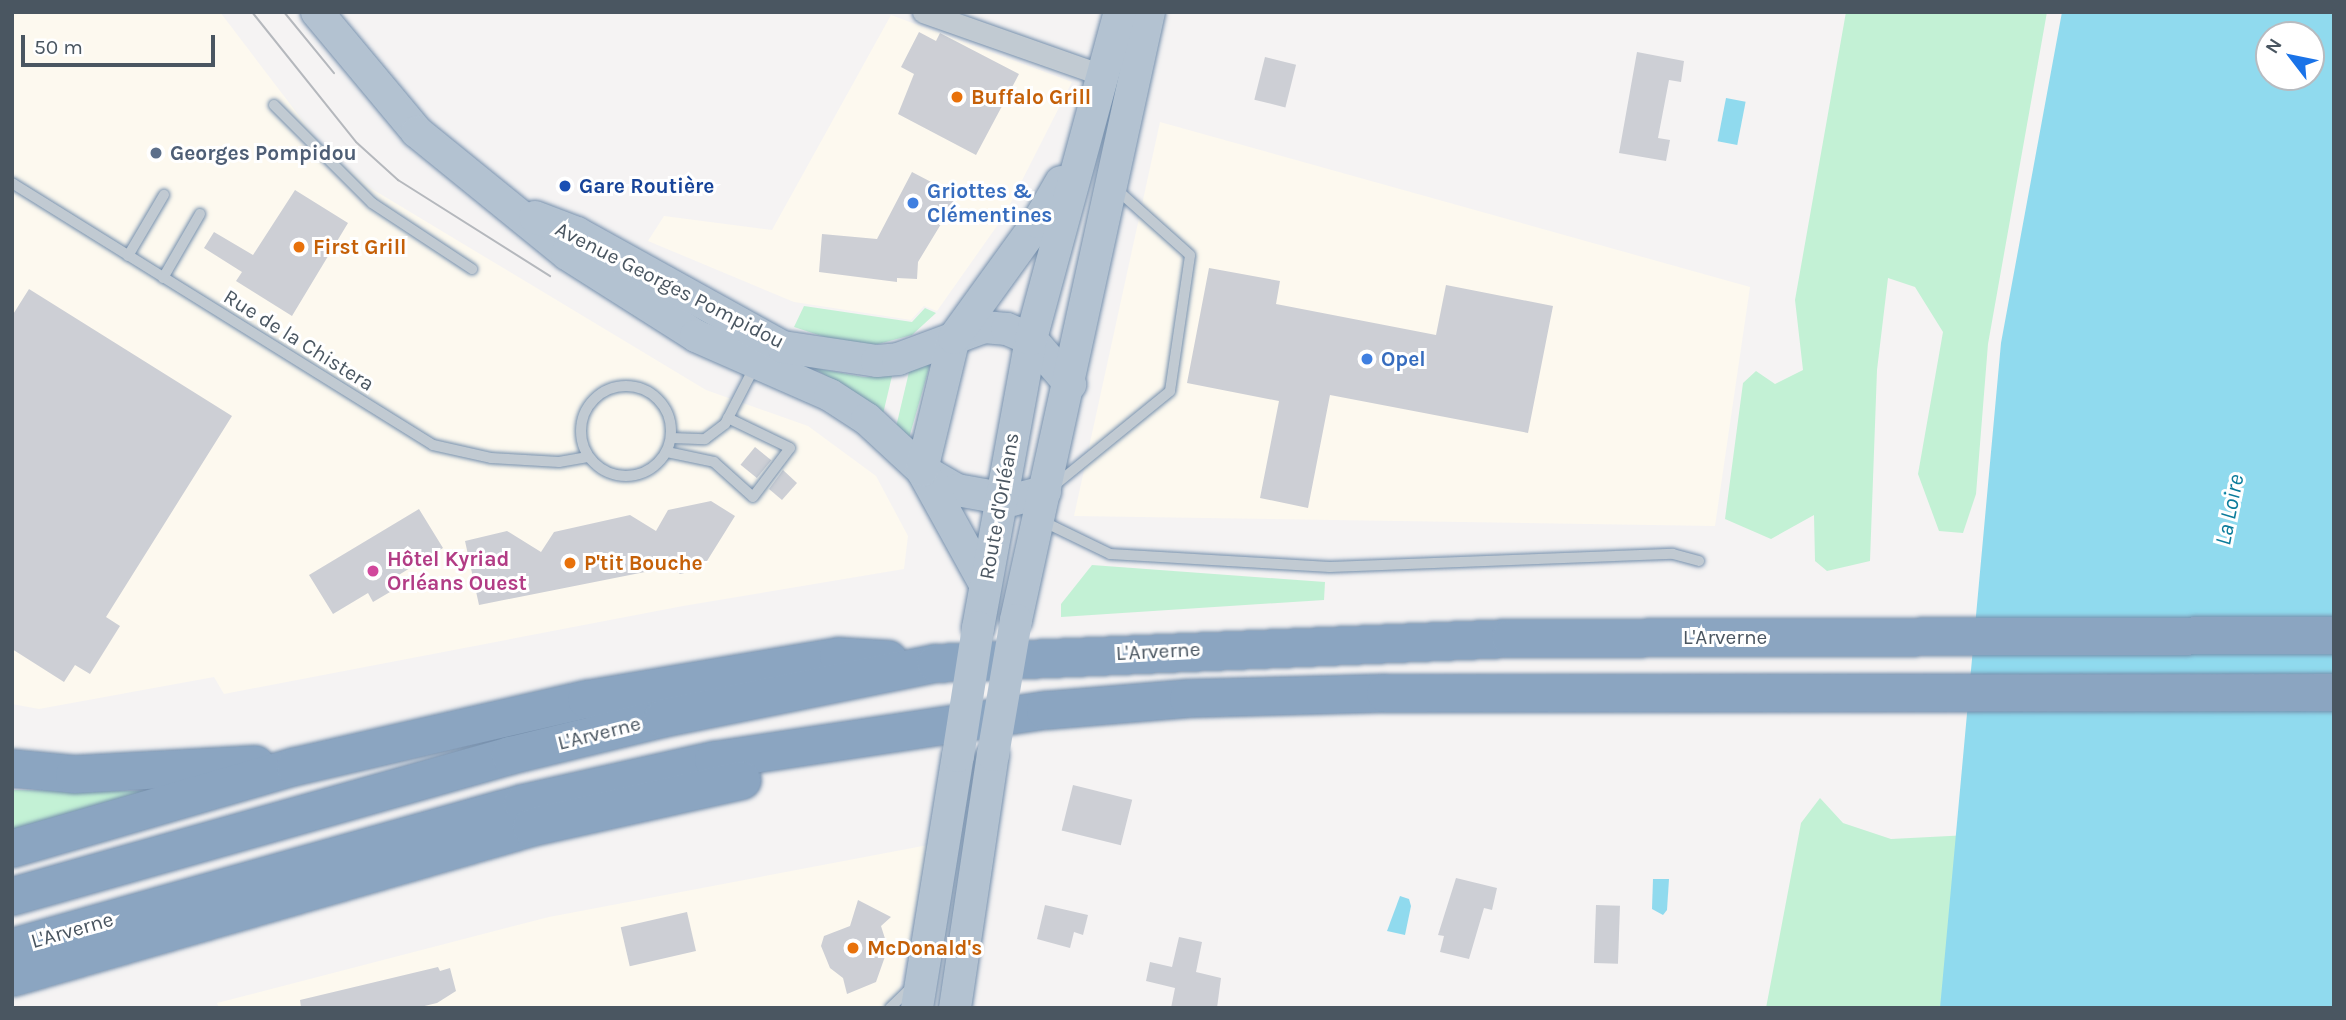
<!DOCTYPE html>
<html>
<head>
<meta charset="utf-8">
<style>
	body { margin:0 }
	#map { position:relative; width:2346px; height:1020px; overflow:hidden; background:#f5f3f3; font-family:Karla,sans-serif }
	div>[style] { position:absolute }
	.commercial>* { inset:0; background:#fdf9ef }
	.green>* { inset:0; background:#c3f1d5 }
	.water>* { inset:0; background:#90daee; transform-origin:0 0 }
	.building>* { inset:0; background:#cdcfd5; transform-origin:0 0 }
	.roads { filter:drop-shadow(0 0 2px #7690ad) drop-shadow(0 0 2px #7690ad) }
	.service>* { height:10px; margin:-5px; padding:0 5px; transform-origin:5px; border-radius:5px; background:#c1cad2 }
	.service>.ring { margin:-5px; padding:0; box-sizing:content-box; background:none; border:10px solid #c1cad2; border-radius:50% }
	.minor>* { height:21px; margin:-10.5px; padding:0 10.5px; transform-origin:10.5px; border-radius:10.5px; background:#c1cad2 }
	.primary>* { height:32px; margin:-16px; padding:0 16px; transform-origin:16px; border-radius:16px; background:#b3c2d1 }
	.motorway>* { height:37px; margin:-18.5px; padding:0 18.5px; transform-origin:18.5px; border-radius:18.5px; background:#8ba5c1 }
	.tram>* { height:2px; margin:-1px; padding:0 1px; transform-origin:1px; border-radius:1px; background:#b5b8bd }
	.primary-bridge>* { height:32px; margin:-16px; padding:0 16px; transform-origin:16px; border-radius:16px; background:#b3c2d1 }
	.dots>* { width:19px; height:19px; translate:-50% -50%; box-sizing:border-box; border:4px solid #fff; border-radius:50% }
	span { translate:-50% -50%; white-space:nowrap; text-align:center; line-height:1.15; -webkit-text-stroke:6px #fff; paint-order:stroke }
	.food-label { font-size:21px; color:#c56008; font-weight:700 }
	.left { translate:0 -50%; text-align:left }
	.service-label { font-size:21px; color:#4e5e75; font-weight:700 }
	.transit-label { font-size:21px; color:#164399; font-weight:700 }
	.shop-label { font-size:21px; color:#366cbe; font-weight:700 }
	.street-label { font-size:21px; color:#4a5661 }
	.hotel-label { font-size:21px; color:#b23c85; font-weight:700 }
	.water-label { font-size:23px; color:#0c7c9b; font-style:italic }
	.frame { position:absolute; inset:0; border:14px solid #4a5661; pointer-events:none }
	.north { position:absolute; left:2255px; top:21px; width:70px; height:70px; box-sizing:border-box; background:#fff; border:2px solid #b7bbc0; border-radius:50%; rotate:302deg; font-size:19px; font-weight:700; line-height:28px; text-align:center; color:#4a5661 }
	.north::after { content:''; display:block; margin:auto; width:24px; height:32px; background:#1a73e8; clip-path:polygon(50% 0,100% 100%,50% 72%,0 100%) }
	.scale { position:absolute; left:21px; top:35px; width:194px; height:32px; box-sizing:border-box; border:4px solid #4a5661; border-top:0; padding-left:9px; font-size:21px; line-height:24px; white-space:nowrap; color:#4a5661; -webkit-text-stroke:5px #fff; paint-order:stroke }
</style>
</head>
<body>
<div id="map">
	<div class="commercial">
		<div style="clip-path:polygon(12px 12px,220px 12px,322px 146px,372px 189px,706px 390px,808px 426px,876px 476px,908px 536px,904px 569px,683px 606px,224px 694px,214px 677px,39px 709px,12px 704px)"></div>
		<div style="clip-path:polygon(891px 15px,1072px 82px,1004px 216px,937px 311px,924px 306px,911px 320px,794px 302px,648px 241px,664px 216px,772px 230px)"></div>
		<div style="clip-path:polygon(1160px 122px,1750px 287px,1715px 526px,1074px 516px)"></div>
		<div style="clip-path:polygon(928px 845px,896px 1008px,219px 1008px,217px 1003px,549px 917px)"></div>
	</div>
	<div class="green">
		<div style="clip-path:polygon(1846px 12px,2047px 12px,1988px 344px,1976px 494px,1963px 533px,1939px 531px,1918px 474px,1943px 332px,1915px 287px,1888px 278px,1877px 370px,1870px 561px,1827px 571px,1815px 561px,1814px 515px,1771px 539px,1725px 519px,1743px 383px,1756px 371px,1775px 384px,1803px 370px,1795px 300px)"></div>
		<div style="clip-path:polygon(804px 306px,912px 322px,925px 308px,936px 313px,912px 335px,871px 346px,852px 346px,794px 327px)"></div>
		<div style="clip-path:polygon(927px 363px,930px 365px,909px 438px,896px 427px,909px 372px)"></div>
		<div style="clip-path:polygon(814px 368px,864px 377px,892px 376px,883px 414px)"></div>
		<div style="clip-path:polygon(1092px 565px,1325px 582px,1324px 600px,1061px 617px,1061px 604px)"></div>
		<div style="clip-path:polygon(12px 790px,150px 791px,12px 865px)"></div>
		<div style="clip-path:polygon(1820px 798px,1843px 823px,1891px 839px,1969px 835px,1956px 1008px,1766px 1008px,1801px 823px)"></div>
	</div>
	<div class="water">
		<div style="clip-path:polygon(evenodd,2062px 12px,2334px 12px,2334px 1008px,1940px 1008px,2001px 343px,2062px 12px,2269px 35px,2311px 35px,2311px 77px,2269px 77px,2269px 35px)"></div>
		<div style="left:1726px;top:98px;width:20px;height:44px;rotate:11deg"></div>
		<div style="clip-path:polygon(1653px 879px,1669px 879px,1667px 910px,1663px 915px,1652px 909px)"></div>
		<div style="clip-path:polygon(1400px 896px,1409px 899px,1411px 906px,1405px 935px,1387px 931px)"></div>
	</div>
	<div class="building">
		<div style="clip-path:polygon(919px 32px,936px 41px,940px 33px,1019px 74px,976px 155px,898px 114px,914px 74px,901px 67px)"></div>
		<div style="clip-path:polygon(1637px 52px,1684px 61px,1681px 82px,1669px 80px,1658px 138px,1670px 140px,1666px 161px,1619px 153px)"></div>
		<div style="left:1265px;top:57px;width:32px;height:44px;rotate:14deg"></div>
		<div style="clip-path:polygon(912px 172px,958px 196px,918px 262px,917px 279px,897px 278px,897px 282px,819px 272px,822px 234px,877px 239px)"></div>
		<div style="clip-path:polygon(295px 190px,348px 223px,292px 316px,236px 281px,242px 272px,204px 248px,214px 232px,253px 255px)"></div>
		<div style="clip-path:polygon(1209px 268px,1280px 281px,1276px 304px,1436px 335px,1446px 285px,1553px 306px,1528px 433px,1330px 395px,1308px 508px,1260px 498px,1279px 401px,1187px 383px)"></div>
		<div style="clip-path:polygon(29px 289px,232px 416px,106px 617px,120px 626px,90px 674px,75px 665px,64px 682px,12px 649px,12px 316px)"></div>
		<div style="left:755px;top:447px;width:21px;height:23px;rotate:39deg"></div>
		<div style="clip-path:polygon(783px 470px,797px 483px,782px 500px,769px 489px)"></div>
		<div style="clip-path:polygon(711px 501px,735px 516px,702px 569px,680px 574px,670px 567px,479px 605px,465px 541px,507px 531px,541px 552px,554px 532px,630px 515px,656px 531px,668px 510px)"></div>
		<div style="clip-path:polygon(419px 509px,443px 548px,397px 576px,386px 586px,390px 592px,373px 602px,368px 593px,333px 614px,309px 575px)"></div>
		<div style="left:1073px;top:785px;width:61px;height:47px;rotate:14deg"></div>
		<div style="clip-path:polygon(1456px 878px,1497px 888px,1492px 910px,1484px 908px,1469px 959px,1440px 952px,1444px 936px,1438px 935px)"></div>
		<div style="clip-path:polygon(858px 900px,891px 917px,881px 926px,888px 948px,876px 982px,847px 994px,843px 978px,830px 968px,821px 946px,824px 936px,850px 926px)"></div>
		<div style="clip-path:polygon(1045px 905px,1088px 915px,1083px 935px,1074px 932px,1070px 948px,1037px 939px)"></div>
		<div style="left:1596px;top:905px;width:24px;height:58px;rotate:2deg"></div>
		<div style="left:687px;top:912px;width:40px;height:68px;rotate:77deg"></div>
		<div style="clip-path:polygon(1179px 937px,1202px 942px,1196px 972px,1221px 978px,1217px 1008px,1171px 1008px,1175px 988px,1146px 981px,1150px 962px,1172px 967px)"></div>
		<div style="clip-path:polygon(438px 967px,440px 971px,450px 968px,456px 991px,437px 1003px,416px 1008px,301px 1008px,300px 1000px)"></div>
	</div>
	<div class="roads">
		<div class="service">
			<div style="left:274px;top:105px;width:139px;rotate:45deg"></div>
			<div style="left:372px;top:203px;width:120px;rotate:33.4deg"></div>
			<div style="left:12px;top:183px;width:496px;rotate:31.9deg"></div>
			<div style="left:433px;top:445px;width:59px;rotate:12.6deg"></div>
			<div style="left:491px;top:458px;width:68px;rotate:3.4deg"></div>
			<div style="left:559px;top:462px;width:29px;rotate:-10deg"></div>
			<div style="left:128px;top:256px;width:71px;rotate:-59.5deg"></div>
			<div style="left:163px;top:278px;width:74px;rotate:-60deg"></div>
			<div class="ring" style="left:581px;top:386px;width:80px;height:80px"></div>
			<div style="left:672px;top:438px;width:33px;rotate:2deg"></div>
			<div style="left:705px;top:439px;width:25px;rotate:-37deg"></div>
			<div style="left:725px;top:424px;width:65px;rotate:-62.7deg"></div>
			<div style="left:667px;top:452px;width:48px;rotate:12deg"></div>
			<div style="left:714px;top:462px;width:52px;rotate:41.9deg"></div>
			<div style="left:753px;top:497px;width:61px;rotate:-52.9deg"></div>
			<div style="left:790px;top:448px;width:69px;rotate:-154.2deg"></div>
			<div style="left:1050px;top:489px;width:155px;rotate:-39.2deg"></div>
			<div style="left:1170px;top:391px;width:137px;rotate:-81.6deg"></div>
			<div style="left:1190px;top:255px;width:101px;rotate:-138.2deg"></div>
			<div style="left:1040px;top:520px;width:78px;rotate:25.9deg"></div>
			<div style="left:1110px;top:554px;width:220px;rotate:3.4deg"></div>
			<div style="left:1330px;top:567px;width:343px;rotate:-2.2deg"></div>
			<div style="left:1673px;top:554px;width:27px;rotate:15deg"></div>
			<div style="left:890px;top:1008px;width:32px;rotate:-44deg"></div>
		</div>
		<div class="minor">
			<div style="left:923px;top:12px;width:190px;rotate:19.4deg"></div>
		</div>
		<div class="primary">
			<div style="left:317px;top:12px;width:156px;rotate:50.2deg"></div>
			<div style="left:417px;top:132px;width:193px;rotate:39.1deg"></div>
			<div style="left:567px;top:254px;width:153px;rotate:32.4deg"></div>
			<div style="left:696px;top:336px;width:146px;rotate:23.8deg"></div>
			<div style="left:830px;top:395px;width:44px;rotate:33deg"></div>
			<div style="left:867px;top:419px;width:75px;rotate:42.8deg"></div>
			<div style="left:922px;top:470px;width:40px;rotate:29.7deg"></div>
			<div style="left:957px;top:490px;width:56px;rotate:10.3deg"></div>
			<div style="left:1012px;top:500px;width:34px;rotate:-14deg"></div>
			<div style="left:535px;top:217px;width:45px;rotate:20.9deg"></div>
			<div style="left:577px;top:233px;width:235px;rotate:29deg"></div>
			<div style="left:783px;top:347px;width:95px;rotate:8.5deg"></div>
			<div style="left:877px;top:361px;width:21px;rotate:-5deg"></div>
			<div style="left:898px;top:359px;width:92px;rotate:-20.4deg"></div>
			<div style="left:984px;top:327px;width:23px;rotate:5deg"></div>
			<div style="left:1007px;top:329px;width:26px;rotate:23deg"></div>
			<div style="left:1031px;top:339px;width:60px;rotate:49.1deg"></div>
			<div style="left:985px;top:584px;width:130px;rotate:-118.9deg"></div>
			<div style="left:922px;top:470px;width:136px;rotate:-76.4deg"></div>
			<div style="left:954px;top:338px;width:143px;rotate:-54.1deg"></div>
			<div style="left:1038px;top:222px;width:46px;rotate:-60.1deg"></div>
			<div style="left:1016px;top:620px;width:622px;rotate:-77.66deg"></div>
			<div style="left:978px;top:628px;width:294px;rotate:-79.6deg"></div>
			<div style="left:1031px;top:339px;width:339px;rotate:-74.8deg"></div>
			<div style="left:917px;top:1008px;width:255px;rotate:-80.8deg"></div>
			<div style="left:955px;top:1008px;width:256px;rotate:-81.5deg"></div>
		</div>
		<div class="motorway">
			<div style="left:12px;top:768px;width:62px;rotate:5.5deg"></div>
			<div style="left:74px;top:774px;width:181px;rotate:-3.2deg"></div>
			<div style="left:12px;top:848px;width:295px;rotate:-16.2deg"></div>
			<div style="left:295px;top:766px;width:299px;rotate:-13deg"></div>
			<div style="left:586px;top:699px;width:256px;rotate:-9.7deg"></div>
			<div style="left:838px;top:656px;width:50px;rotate:3.4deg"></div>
			<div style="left:12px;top:896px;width:518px;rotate:-15.81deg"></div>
			<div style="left:510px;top:755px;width:156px;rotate:-13.7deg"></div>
			<div style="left:662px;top:718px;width:278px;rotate:-11.4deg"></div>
			<div style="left:935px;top:663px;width:576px;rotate:-2.49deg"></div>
			<div style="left:1510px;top:638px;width:824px;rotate:-0.21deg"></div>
			<div style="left:12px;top:947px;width:530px;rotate:-15.77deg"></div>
			<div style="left:522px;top:803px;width:196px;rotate:-12.7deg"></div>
			<div style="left:713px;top:760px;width:336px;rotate:-8.6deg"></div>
			<div style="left:1045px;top:710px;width:144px;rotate:-4.8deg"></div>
			<div style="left:1188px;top:698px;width:197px;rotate:-1.5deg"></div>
			<div style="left:1385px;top:693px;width:949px;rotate:-0.06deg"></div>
			<div style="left:12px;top:977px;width:540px;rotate:-16.12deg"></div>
			<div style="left:531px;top:827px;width:216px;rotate:-12.6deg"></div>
		</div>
	</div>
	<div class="tram">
		<div style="left:252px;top:12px;width:166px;rotate:51.3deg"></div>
		<div style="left:356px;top:142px;width:57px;rotate:42.1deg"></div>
		<div style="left:398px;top:180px;width:180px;rotate:32.3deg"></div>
		<div style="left:284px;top:12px;width:79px;rotate:50.7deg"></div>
	</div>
	<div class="primary-bridge">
		<div style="left:993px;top:755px;width:137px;rotate:-80.3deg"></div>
		<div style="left:958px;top:756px;width:130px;rotate:-81.1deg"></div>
	</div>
	<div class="dots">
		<div style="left:957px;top:97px;background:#e8710a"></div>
		<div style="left:156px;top:153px;background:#5c6f8a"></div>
		<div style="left:565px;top:186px;background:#1a4fb4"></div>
		<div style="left:913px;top:203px;background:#3f7fe0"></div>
		<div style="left:299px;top:247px;background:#e8710a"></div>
		<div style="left:1367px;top:359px;background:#3f7fe0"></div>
		<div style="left:570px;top:563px;background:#e8710a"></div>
		<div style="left:373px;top:571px;background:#d1479c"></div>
		<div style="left:853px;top:948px;background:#e8710a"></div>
	</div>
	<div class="food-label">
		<span class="left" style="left:971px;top:97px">Buffalo Grill</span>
		<span class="left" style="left:313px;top:247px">First Grill</span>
		<span class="left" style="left:584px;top:563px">P'tit Bouche</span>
		<span class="left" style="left:867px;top:948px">McDonald's</span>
	</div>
	<div class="service-label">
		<span class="left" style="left:170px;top:153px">Georges Pompidou</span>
	</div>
	<div class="transit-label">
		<span class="left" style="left:579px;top:186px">Gare Routière</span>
	</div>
	<div class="shop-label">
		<span class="left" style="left:927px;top:203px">Griottes &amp;<br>Clémentines</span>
		<span class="left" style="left:1381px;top:359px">Opel</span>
	</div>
	<div class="street-label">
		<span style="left:670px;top:285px;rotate:27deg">Avenue Georges Pompidou</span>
		<span style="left:299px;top:340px;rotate:32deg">Rue de la Chistera</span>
		<span style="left:999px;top:506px;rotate:-80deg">Route d'Orléans</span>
		<span style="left:1725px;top:637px">L'Arverne</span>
		<span style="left:1158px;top:651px;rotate:-3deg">L'Arverne</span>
		<span style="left:599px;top:733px;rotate:-14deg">L'Arverne</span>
		<span style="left:72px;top:930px;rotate:-16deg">L'Arverne</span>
	</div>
	<div class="hotel-label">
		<span class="left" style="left:387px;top:571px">Hôtel Kyriad<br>Orléans Ouest</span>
	</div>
	<div class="water-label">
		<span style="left:2230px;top:510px;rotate:-79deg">La Loire</span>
	</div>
	<div class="frame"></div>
	<div class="north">N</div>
	<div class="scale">50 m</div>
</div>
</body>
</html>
